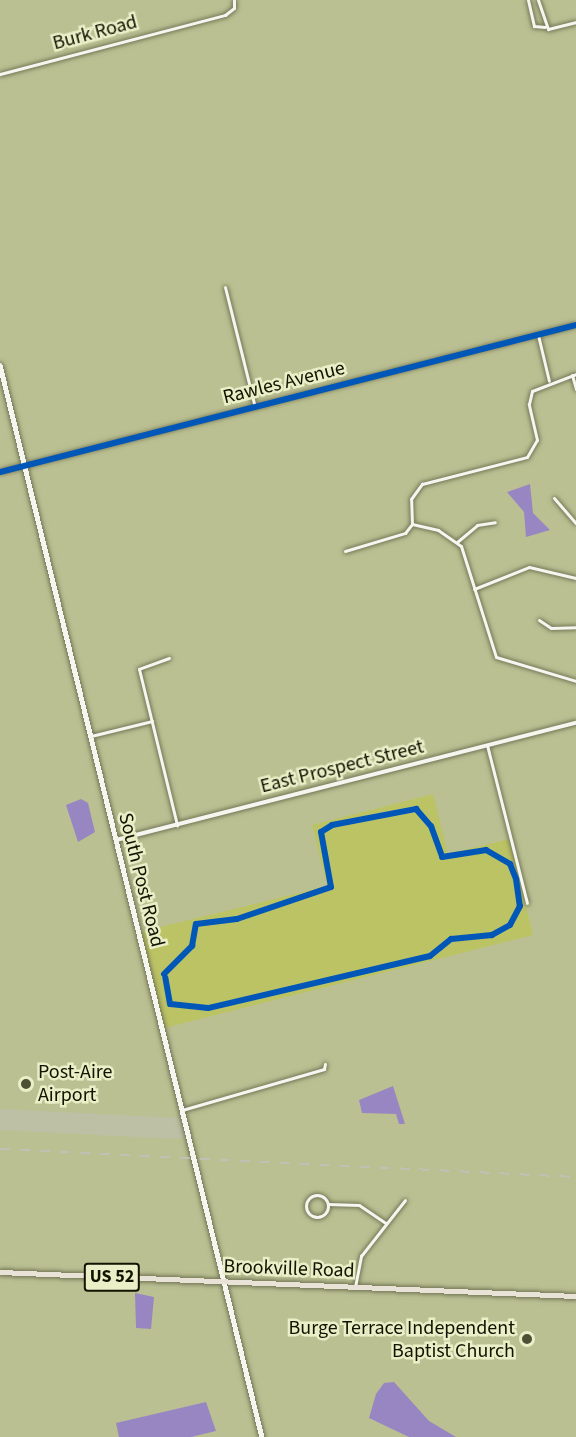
<!DOCTYPE html>
<html>
<head>
<meta charset="utf-8">
<style>
	body { margin:0 }
	#map { position:relative; width:576px; height:1437px; overflow:hidden; background:#bbc093; font-family:"Source Sans 3",sans-serif }
	div>[style] { position:absolute }
	.green>* { inset:0; background:#bcc365 }
	.water>* { inset:0; background:#9786c2 }
	.runway>* { height:21px; margin:-10.5px; padding:0 10.5px; transform-origin:10.5px; border-radius:10.5px; background:#bdc0a4 }
	.roads { filter:drop-shadow(0 0 2px #737655) drop-shadow(0 0 2px #737655) }
	.minor>* { height:3px; margin:-1.5px; padding:0 1.5px; transform-origin:1.5px; border-radius:1.5px; background:#f5f6ef }
	.minor>.ring { margin:-1.5px; padding:0; box-sizing:content-box; background:none; border:3px solid #f5f6ef; border-radius:50% }
	.tertiary>* { height:4px; margin:-2px; padding:0 2px; transform-origin:2px; border-radius:2px; background:#f5f6ef }
	.secondary>* { height:4.5px; margin:-2.25px; padding:0 2.25px; transform-origin:2.25px; border-radius:2.25px; background:#f5f6ef }
	.primary>* { height:5px; margin:-2.5px; padding:0 2.5px; transform-origin:2.5px; border-radius:2.5px; background:#e8e2d7 }
	.rail>* { height:1.5px; margin-top:-0.75px; transform-origin:0; background:repeating-linear-gradient(90deg,#bfc1b4 0 10px,transparent 0 20px) }
	.cycleway>* { height:6px; margin:-3px; padding:0 3px; transform-origin:3px; border-radius:3px; background:#0057b8 }
	.dots>* { width:16px; height:16px; translate:-50% -50%; box-sizing:border-box; border:3px solid #eaefc8; border-radius:50% }
	span { translate:-50% -50%; white-space:nowrap; text-align:center; line-height:1.15; -webkit-text-stroke:5px #eaefc8; paint-order:stroke }
	.shield-label span { padding:2px 4px; background:#eaefc8; border:2px solid; border-radius:4px; -webkit-text-stroke-width:0 }
	.shield-label { font-size:18px; color:#121400; font-weight:700 }
	.street-label { font-size:20px; color:#121400 }
	.poi-label { font-size:20px; color:#121400 }
	.left { translate:0 -50%; text-align:left }
	.right { translate:-100% -50%; text-align:right }
</style>
</head>
<body>
<div id="map">
	<div class="green">
		<div style="clip-path:polygon(433px 794px,448px 854px,509px 839px,533px 935px,164px 1028px,140px 932px,327px 886px,312px 825px)"></div>
	</div>
	<div class="water">
		<div style="clip-path:polygon(530px 484px,533px 513px,550px 530px,526px 537px,524px 512px,507px 492px)"></div>
		<div style="clip-path:polygon(81px 799px,88px 803px,95px 832px,78px 842px,66px 805px)"></div>
		<div style="clip-path:polygon(393px 1086px,405px 1124px,399px 1124px,396px 1114px,362px 1113px,359px 1100px)"></div>
		<div style="clip-path:polygon(135px 1293px,154px 1297px,151px 1329px,136px 1328px)"></div>
		<div style="clip-path:polygon(394px 1382px,429px 1421px,456px 1437px,409px 1437px,369px 1418px,376px 1394px,384px 1383px)"></div>
		<div style="clip-path:polygon(206px 1402px,216px 1431px,191px 1437px,119px 1437px,116px 1423px)"></div>
	</div>
	<div class="runway">
		<div style="left:0;top:1119px;width:178px;rotate:2.9deg"></div>
	</div>
	<div class="roads">
		<div class="minor">
			<div style="left:528px;top:0;width:27px;rotate:77deg"></div>
			<div style="left:534px;top:26px;width:11px;rotate:5deg"></div>
			<div style="left:538px;top:0;width:31px;rotate:71deg"></div>
			<div style="left:548px;top:29px;width:29px;rotate:-14deg"></div>
			<div style="left:0;top:74px;width:233px;rotate:-14.7deg"></div>
			<div style="left:225px;top:15px;width:11px;rotate:-38deg"></div>
			<div style="left:234px;top:8px;width:8px;rotate:-90deg"></div>
			<div style="left:225px;top:287px;width:124px;rotate:76deg"></div>
			<div style="left:538px;top:335px;width:47px;rotate:76.6deg"></div>
			<div style="left:572px;top:375px;width:15px;rotate:74deg"></div>
			<div style="left:554px;top:498px;width:33px;rotate:49deg"></div>
			<div style="left:412px;top:524px;width:27px;rotate:13deg"></div>
			<div style="left:438px;top:530px;width:28px;rotate:35deg"></div>
			<div style="left:461px;top:546px;width:116px;rotate:72.5deg"></div>
			<div style="left:496px;top:657px;width:84px;rotate:16.7deg"></div>
			<div style="left:457px;top:542px;width:26px;rotate:-40deg"></div>
			<div style="left:477px;top:525px;width:18px;rotate:-9deg"></div>
			<div style="left:345px;top:551px;width:63px;rotate:-16.7deg"></div>
			<div style="left:405px;top:533px;width:11px;rotate:-52deg"></div>
			<div style="left:412px;top:524px;width:25px;rotate:-92deg"></div>
			<div style="left:411px;top:499px;width:19px;rotate:-54deg"></div>
			<div style="left:422px;top:484px;width:108px;rotate:-14.4deg"></div>
			<div style="left:527px;top:457px;width:20px;rotate:-60deg"></div>
			<div style="left:537px;top:440px;width:37px;rotate:-103deg"></div>
			<div style="left:529px;top:404px;width:13px;rotate:-77deg"></div>
			<div style="left:532px;top:391px;width:47px;rotate:-21.1deg"></div>
			<div style="left:474px;top:589px;width:59px;rotate:-21.8deg"></div>
			<div style="left:529px;top:567px;width:48px;rotate:13.2deg"></div>
			<div style="left:539px;top:620px;width:14px;rotate:34deg"></div>
			<div style="left:551px;top:628px;width:25px;rotate:-2deg"></div>
			<div style="left:169px;top:658px;width:32px;rotate:160deg"></div>
			<div style="left:139px;top:669px;width:161px;rotate:76.3deg"></div>
			<div style="left:91px;top:736px;width:63px;rotate:-13.8deg"></div>
			<div style="left:487px;top:745px;width:163px;rotate:75.8deg"></div>
			<div style="left:182px;top:1110px;width:148px;rotate:-16.1deg"></div>
			<div style="left:324px;top:1069px;width:5px;rotate:-79deg"></div>
			<div class="ring" style="left:306px;top:1195px;width:19px;height:19px"></div>
			<div style="left:328px;top:1204px;width:31px;rotate:2deg"></div>
			<div style="left:359px;top:1205px;width:32px;rotate:34deg"></div>
			<div style="left:355px;top:1287px;width:32px;rotate:-79deg"></div>
			<div style="left:361px;top:1256px;width:71px;rotate:-51.8deg"></div>
		</div>
		<div class="tertiary">
			<div style="left:0;top:472px;width:594px;rotate:-14.32deg"></div>
			<div style="left:116px;top:840px;width:475px;rotate:-14.3deg"></div>
		</div>
		<div class="secondary">
			<div style="left:0;top:365px;width:1104px;rotate:76.27deg"></div>
		</div>
		<div class="primary">
			<div style="left:0;top:1272px;width:576px;rotate:2.39deg"></div>
		</div>
	</div>
	<div class="rail">
		<div style="left:0;top:1149px;width:577px;rotate:2.78deg"></div>
	</div>
	<div class="cycleway">
		<div style="left:0;top:472px;width:594px;rotate:-14.32deg"></div>
		<div style="left:164px;top:974px;width:40px;rotate:-45deg"></div>
		<div style="left:192px;top:946px;width:22px;rotate:-80deg"></div>
		<div style="left:196px;top:924px;width:41px;rotate:-7deg"></div>
		<div style="left:237px;top:919px;width:99px;rotate:-18.8deg"></div>
		<div style="left:331px;top:887px;width:56px;rotate:-100.3deg"></div>
		<div style="left:321px;top:832px;width:13px;rotate:-32deg"></div>
		<div style="left:332px;top:825px;width:86px;rotate:-10.8deg"></div>
		<div style="left:416px;top:809px;width:23px;rotate:49deg"></div>
		<div style="left:431px;top:826px;width:33px;rotate:70deg"></div>
		<div style="left:442px;top:857px;width:45px;rotate:-9deg"></div>
		<div style="left:486px;top:850px;width:28px;rotate:30deg"></div>
		<div style="left:510px;top:864px;width:16px;rotate:68deg"></div>
		<div style="left:516px;top:879px;width:27px;rotate:82deg"></div>
		<div style="left:520px;top:906px;width:21px;rotate:118deg"></div>
		<div style="left:510px;top:925px;width:21px;rotate:151deg"></div>
		<div style="left:492px;top:935px;width:41px;rotate:174.4deg"></div>
		<div style="left:451px;top:939px;width:27px;rotate:141deg"></div>
		<div style="left:430px;top:956px;width:228px;rotate:166.8deg"></div>
		<div style="left:208px;top:1008px;width:38px;rotate:-174deg"></div>
		<div style="left:170px;top:1004px;width:27px;rotate:-100deg"></div>
	</div>
	<div class="dots">
		<div style="left:26px;top:1084px;background:#4d5033"></div>
		<div style="left:527px;top:1339px;background:#4d5033"></div>
	</div>
	<div class="shield-label">
		<span style="left:112px;top:1277px">US 52</span>
	</div>
	<div class="street-label">
		<span style="left:95px;top:33px;rotate:-15deg">Burk Road</span>
		<span style="left:284px;top:383px;rotate:-14deg">Rawles Avenue</span>
		<span style="left:342px;top:767px;rotate:-14deg">East Prospect Street</span>
		<span style="left:141px;top:880px;rotate:76deg">South Post Road</span>
		<span style="left:289px;top:1269px;rotate:2deg">Brookville Road</span>
	</div>
	<div class="poi-label">
		<span class="left" style="left:38px;top:1084px">Post-Aire<br>Airport</span>
		<span class="right" style="left:515px;top:1340px">Burge Terrace Independent<br>Baptist Church</span>
	</div>
</div>
</body>
</html>
